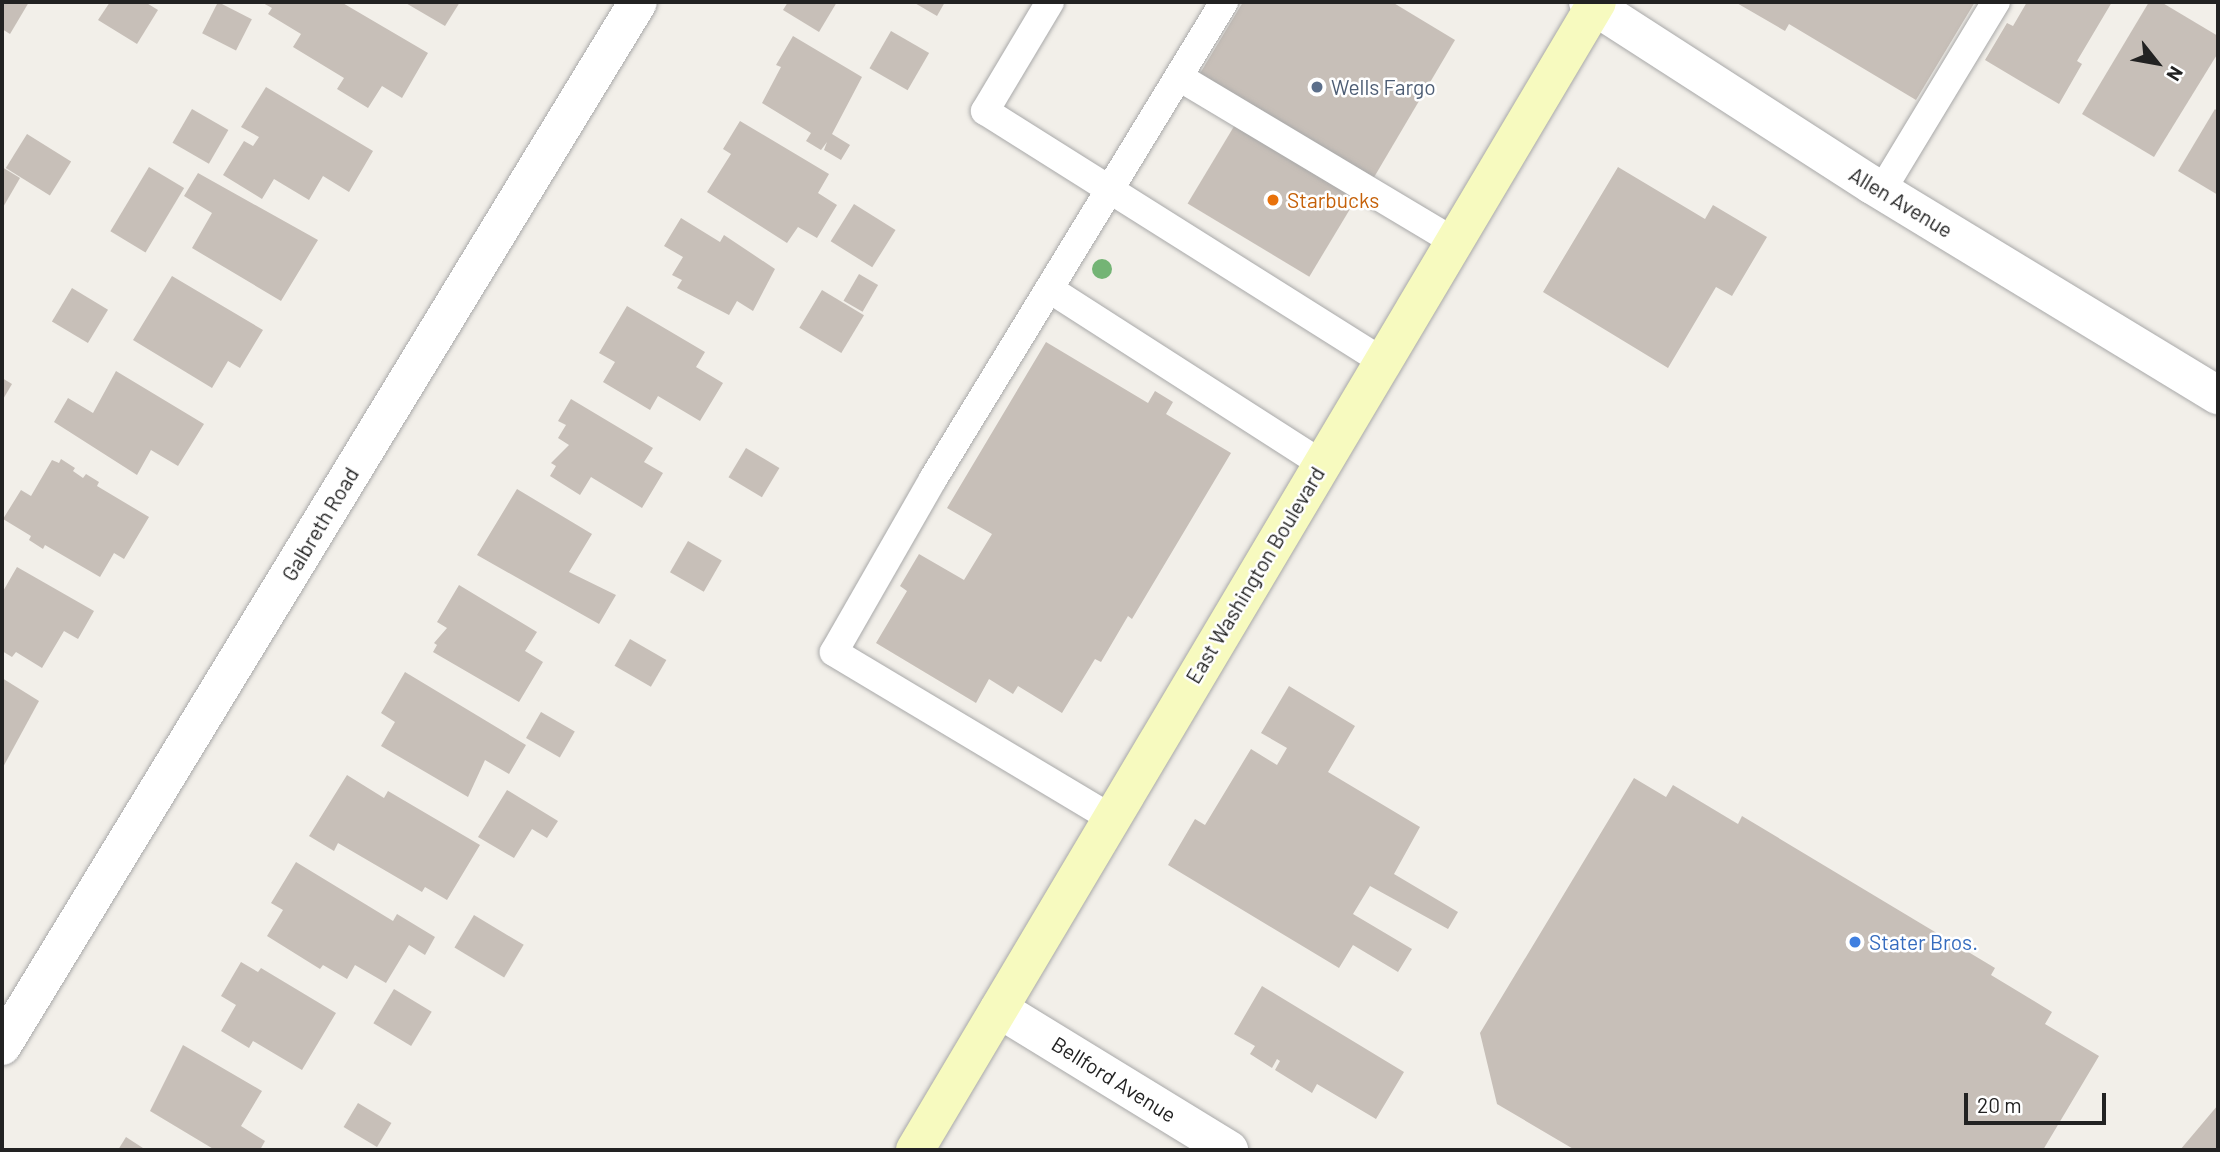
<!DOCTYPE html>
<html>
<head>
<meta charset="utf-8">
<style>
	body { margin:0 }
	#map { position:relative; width:2220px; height:1152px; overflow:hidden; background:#f2efe9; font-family:Barlow,sans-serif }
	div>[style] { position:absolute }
	.building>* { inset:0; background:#c7bfb8; transform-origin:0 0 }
	.roads { filter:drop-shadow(0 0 2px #a9a9a9) drop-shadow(0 0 2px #a9a9a9) }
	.service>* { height:28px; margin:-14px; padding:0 14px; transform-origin:14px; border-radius:14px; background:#fff }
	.minor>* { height:38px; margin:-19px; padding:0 19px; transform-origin:19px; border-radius:19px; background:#fff }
	.tertiary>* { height:38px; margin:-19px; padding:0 19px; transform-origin:19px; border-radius:19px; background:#fff }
	.secondary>* { height:38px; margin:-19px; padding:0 19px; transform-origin:19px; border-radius:19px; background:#f7fabf }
	.trees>* { width:20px; height:20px; margin:-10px; border-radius:50%; background:#74b475 }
	.dots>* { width:19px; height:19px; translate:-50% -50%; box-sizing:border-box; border:4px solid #fff; border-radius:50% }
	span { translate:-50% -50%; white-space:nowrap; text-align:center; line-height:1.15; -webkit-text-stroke:5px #fff; paint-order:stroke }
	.service-label { font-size:21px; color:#4e5e75 }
	.left { translate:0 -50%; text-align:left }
	.food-label { font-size:21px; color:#c56008 }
	.street-label { font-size:21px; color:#222 }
	.shop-label { font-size:21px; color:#366cbe }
	.frame { position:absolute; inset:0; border:4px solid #222; pointer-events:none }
	.north { position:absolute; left:2122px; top:28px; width:70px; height:70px; -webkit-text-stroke:5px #fff; paint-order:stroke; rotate:121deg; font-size:19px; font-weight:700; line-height:28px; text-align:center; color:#222 }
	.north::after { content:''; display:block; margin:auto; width:24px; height:32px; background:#222; clip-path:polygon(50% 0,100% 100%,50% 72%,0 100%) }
	.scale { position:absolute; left:1964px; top:1093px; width:142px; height:32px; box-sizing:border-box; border:4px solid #222; border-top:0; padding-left:9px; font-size:21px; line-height:24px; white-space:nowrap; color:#222; -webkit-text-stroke:5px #fff; paint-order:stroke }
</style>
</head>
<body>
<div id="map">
	<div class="building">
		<div style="clip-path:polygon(2px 2px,29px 2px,10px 34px,2px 29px)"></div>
		<div style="clip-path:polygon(110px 2px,145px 2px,158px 10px,137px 44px,98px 20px)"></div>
		<div style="left:218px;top:2px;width:38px;height:35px;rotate:27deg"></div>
		<div style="clip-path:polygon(261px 2px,341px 2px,428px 53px,402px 98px,382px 86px,368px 108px,337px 89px,344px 78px,293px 47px,301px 34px,268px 14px,272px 8px)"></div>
		<div style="clip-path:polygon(404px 2px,460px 2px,445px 26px)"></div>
		<div style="clip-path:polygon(788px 2px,837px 2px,819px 32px,783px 10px)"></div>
		<div style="clip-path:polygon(913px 2px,945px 2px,937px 16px)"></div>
		<div style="clip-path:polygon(1243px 2px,1392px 2px,1455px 40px,1373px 179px,1199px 75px)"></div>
		<div style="clip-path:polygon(1735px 2px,1975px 2px,1916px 100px,1789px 24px,1785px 31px)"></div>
		<div style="clip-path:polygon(2027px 2px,2112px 2px,2077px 61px,2082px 64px,2059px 104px,1985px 60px,2007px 23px,2013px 26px)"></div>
		<div style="clip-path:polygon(2149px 2px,2161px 2px,2218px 36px,2218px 53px,2154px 157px,2082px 114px)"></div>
		<div style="left:891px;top:31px;width:44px;height:43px;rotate:30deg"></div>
		<div style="clip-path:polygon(793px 36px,862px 77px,832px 134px,850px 145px,841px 160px,824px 150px,827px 142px,821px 150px,806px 141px,811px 133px,762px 103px,781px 67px,776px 65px)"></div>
		<div style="clip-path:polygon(266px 87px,373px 151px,349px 192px,323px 176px,309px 200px,274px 179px,262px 199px,223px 175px,244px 141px,253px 146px,259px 137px,241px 127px)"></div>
		<div style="left:192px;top:109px;width:42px;height:39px;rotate:30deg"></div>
		<div style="clip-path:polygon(2215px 109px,2218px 112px,2218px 195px,2178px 171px)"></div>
		<div style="clip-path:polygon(740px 121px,829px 174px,818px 193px,837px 205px,817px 238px,798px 227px,787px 243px,707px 192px,731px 154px,723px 149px)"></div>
		<div style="left:1236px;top:123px;width:142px;height:94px;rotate:31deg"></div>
		<div style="left:27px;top:134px;width:52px;height:40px;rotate:32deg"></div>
		<div style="clip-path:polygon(2px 167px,20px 178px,2px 209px)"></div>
		<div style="left:149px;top:167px;width:41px;height:75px;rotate:31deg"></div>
		<div style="clip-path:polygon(1618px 167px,1705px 219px,1713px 205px,1767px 237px,1732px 296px,1716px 287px,1668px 368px,1543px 292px)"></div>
		<div style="clip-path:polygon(198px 173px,318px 240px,281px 301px,192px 248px,212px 213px,184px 196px)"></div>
		<div style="left:854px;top:204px;width:49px;height:44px;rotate:32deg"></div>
		<div style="clip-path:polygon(681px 218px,720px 242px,724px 235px,775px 269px,753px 311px,737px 301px,729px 315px,677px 288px,682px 280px,672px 275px,683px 257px,664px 246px)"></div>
		<div style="left:859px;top:274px;width:22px;height:31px;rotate:30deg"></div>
		<div style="clip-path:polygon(172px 276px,263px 330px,240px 368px,228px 361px,212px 388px,133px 340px)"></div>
		<div style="left:72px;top:288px;width:42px;height:39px;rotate:31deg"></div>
		<div style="left:822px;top:290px;width:49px;height:44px;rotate:31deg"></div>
		<div style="clip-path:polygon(627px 306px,705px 352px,696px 367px,723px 383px,700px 421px,658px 396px,650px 410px,603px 382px,615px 362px,599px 353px)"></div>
		<div style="clip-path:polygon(1046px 342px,1148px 403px,1155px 391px,1173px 402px,1166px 414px,1231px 453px,1132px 619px,1128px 616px,1101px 662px,1095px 659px,1062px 713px,1018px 686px,1013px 694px,989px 679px,976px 703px,876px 643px,907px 591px,900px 586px,919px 554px,964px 580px,992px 534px,947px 508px)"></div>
		<div style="clip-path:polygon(116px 371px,204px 424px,178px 466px,151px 450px,137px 475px,54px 422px,68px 398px,93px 413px)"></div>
		<div style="clip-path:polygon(2px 378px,12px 384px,2px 401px)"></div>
		<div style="clip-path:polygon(571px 399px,653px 448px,644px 462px,663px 473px,642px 508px,591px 477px,580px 495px,550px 476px,556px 466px,551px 463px,569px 445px,558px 438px,566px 425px,558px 421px)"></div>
		<div style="left:746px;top:448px;width:39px;height:34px;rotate:31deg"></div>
		<div style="clip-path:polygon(61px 459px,75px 468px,73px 471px,83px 478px,86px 474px,99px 482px,97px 486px,149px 517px,124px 559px,114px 553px,100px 577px,45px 545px,43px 549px,29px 540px,31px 536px,3px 519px,21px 490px,31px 496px,52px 460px,59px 463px)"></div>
		<div style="clip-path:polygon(517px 489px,592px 534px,569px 572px,616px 595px,599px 624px,477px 555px)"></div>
		<div style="left:688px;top:541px;width:39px;height:36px;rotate:30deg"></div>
		<div style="clip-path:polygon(17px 567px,94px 611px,78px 639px,64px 631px,42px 668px,16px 652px,12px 657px,2px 651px,2px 593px)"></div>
		<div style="clip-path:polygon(459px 585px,537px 632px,525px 651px,543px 662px,519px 702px,433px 652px,437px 645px,434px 643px,447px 628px,437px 622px)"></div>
		<div style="left:630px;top:639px;width:42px;height:31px;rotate:30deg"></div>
		<div style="clip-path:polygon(405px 672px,526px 745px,509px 774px,485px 760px,468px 797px,381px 746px,395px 722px,381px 713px)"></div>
		<div style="clip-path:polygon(2px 678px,39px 701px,2px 769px)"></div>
		<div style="clip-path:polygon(1289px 686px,1355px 726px,1328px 772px,1420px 827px,1394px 874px,1458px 912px,1448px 929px,1370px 886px,1353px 914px,1412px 949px,1398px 972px,1353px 945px,1339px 968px,1168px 865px,1195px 819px,1205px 825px,1251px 749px,1277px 765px,1287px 748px,1261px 733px)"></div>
		<div style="left:541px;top:712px;width:39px;height:30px;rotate:30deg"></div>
		<div style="clip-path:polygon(347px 775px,384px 798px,388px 791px,480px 845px,447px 900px,425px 887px,422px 892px,338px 843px,334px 851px,309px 836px)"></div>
		<div style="clip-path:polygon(1634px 778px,1666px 797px,1673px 785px,1738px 824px,1742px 816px,1995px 968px,1991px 975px,2052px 1012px,2045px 1024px,2099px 1056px,2043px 1150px,1575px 1150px,1497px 1104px,1480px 1033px)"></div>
		<div style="clip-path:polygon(507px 790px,558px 821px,547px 838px,532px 829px,514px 858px,478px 837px)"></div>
		<div style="clip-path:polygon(296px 862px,393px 921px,397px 914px,435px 937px,425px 955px,409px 945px,386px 983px,355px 965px,347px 979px,323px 965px,320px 969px,267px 936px,283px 910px,271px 903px)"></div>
		<div style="left:474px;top:915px;width:58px;height:38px;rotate:31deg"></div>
		<div style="clip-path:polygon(241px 962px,258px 972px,261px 968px,336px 1013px,302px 1070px,253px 1041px,249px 1048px,221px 1031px,236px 1005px,221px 996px)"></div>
		<div style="clip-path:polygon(1262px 986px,1404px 1072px,1376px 1119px,1317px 1084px,1312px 1093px,1275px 1070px,1280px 1061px,1277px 1059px,1272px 1068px,1250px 1054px,1255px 1046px,1234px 1034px)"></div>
		<div style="left:394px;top:989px;width:44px;height:40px;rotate:31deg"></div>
		<div style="clip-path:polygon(183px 1045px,262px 1091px,241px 1126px,265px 1141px,260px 1150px,215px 1150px,150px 1111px)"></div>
		<div style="left:358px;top:1103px;width:39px;height:28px;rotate:31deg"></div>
		<div style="clip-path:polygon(2218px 1105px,2218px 1150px,2180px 1150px)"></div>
		<div style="clip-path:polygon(126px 1137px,146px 1150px,118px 1150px)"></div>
	</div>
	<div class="roads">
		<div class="service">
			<div style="left:1050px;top:2px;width:127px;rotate:120.8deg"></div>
			<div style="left:985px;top:111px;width:471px;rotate:32.2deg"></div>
			<div style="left:1179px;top:77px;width:322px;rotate:30.9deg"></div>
			<div style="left:1882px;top:190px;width:220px;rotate:-58.8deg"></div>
			<div style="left:1051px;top:290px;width:322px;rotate:32.7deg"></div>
			<div style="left:1111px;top:818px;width:323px;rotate:-149.1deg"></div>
			<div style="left:834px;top:652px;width:199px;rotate:-60.2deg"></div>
			<div style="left:933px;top:479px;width:559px;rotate:-58.61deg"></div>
		</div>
		<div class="minor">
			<div style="left:999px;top:1009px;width:270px;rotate:31.5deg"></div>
			<div style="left:2px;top:1046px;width:1222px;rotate:-58.65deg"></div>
		</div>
		<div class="tertiary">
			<div style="left:1588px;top:2px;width:338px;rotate:32.8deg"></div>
			<div style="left:1872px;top:185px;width:405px;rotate:31.3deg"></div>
		</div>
		<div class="secondary">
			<div style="left:915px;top:1150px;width:1335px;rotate:-59.29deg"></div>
		</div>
	</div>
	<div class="trees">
		<div style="left:1102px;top:269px"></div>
	</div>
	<div class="dots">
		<div style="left:1317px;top:87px;background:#5c6f8a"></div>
		<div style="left:1273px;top:200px;background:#e8710a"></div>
		<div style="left:1855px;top:942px;background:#3f7fe0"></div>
	</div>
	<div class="service-label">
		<span class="left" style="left:1331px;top:87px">Wells Fargo</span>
	</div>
	<div class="food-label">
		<span class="left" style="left:1287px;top:200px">Starbucks</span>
	</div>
	<div class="street-label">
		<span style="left:1901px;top:202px;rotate:31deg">Allen Avenue</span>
		<span style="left:320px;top:524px;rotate:-59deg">Galbreth Road</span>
		<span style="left:1255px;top:575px;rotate:-59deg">East Washington Boulevard</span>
		<span style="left:1114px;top:1079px;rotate:32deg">Bellford Avenue</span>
	</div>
	<div class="shop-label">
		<span class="left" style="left:1869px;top:942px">Stater Bros.</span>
	</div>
	<div class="frame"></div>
	<div class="north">N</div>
	<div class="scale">20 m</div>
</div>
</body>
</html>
